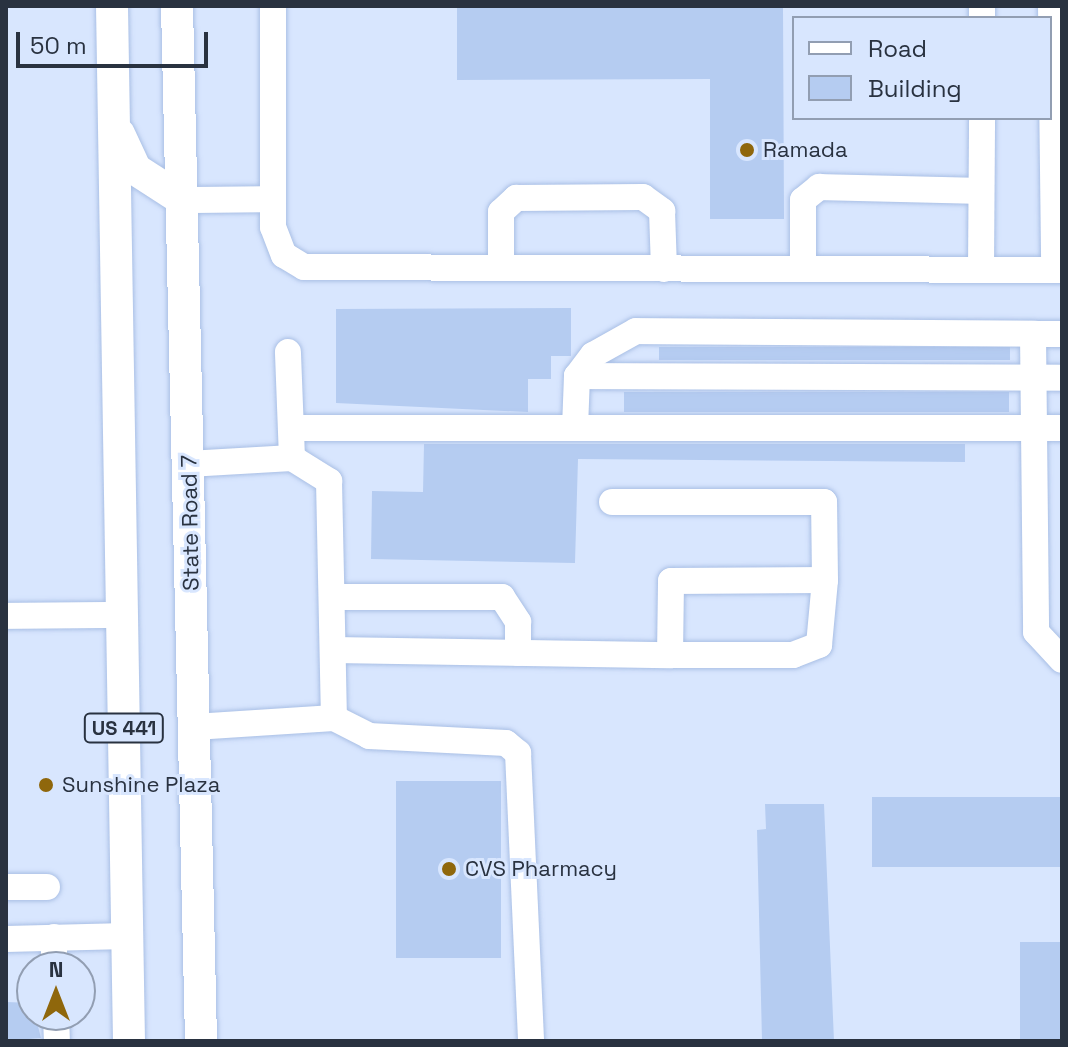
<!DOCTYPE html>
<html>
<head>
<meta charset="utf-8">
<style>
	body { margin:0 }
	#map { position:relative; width:1068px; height:1047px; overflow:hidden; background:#d8e6fe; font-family:"Space Grotesk",sans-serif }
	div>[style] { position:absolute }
	.building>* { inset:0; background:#b5ccf1; transform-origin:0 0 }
	.roads { filter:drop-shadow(0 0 2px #a9bfe5) drop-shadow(0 0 2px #a9bfe5) }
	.minor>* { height:26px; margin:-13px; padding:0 13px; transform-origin:13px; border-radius:13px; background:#fff }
	.major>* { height:32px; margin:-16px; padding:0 16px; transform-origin:16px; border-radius:16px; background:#fff }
	.dots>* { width:22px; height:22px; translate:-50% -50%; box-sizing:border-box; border:4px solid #d8e6fe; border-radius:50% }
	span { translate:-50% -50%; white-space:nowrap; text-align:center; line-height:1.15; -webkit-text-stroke:6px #d8e6fe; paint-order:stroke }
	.shield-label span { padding:2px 6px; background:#d8e6fe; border:2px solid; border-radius:6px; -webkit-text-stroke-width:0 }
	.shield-label { font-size:20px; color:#293240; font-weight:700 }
	.poi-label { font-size:22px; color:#293240 }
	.left { translate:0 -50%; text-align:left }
	.street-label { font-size:22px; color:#293240 }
	.frame { position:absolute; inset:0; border:8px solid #293240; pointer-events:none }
	.legend { position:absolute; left:792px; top:16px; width:260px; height:104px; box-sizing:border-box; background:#d8e6fe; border:2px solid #929eb2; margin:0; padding:10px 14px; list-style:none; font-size:24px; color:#293240 }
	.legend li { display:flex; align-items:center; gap:16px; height:40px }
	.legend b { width:40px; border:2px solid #929eb2 }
	.north { position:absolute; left:16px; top:951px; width:80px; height:80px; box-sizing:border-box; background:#d8e6fe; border:2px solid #929eb2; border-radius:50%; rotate:0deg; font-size:22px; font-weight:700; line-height:32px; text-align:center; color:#293240 }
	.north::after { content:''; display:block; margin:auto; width:28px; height:36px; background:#8f670c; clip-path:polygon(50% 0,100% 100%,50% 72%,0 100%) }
	.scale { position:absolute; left:16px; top:32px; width:192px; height:36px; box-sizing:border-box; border:4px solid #293240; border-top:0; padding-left:10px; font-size:24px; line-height:28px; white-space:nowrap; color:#293240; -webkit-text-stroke:6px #d8e6fe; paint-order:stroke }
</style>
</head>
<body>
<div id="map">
	<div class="building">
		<div style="clip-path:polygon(757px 6px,783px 6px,784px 219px,710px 219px,710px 79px,457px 80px,457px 8px)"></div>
		<div style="clip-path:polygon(571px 308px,571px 356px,551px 356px,551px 379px,528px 379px,528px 412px,336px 403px,336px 309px)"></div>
		<div style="left:659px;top:347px;width:351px;height:13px"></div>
		<div style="left:624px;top:392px;width:385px;height:20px"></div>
		<div style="clip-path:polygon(424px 444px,965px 444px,965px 462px,578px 459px,575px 563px,371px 559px,372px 491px,423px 492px)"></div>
		<div style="left:396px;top:781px;width:105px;height:177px"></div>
		<div style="left:1062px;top:797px;width:70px;height:190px;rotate:90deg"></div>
		<div style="clip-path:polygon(765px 804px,824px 804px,834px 1041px,762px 1041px,757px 830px,766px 829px)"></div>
		<div style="left:1062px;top:942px;width:99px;height:42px;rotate:90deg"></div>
		<div style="clip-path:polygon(6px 1002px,32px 1003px,41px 1038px,6px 1041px)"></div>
	</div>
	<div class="roads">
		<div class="minor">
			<div style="left:273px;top:6px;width:221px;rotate:90deg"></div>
			<div style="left:273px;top:227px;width:30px;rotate:69deg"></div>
			<div style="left:284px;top:255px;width:23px;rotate:31deg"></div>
			<div style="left:304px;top:267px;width:758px;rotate:0.23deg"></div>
			<div style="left:1051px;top:6px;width:264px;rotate:89.3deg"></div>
			<div style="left:982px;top:18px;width:12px;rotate:-90deg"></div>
			<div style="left:183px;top:200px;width:90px;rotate:-0.6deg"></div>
			<div style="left:501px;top:268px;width:56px;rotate:-90deg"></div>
			<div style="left:501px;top:212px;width:21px;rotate:-43deg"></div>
			<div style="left:516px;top:198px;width:127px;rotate:-0.5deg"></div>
			<div style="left:643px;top:197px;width:24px;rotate:36deg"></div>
			<div style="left:662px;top:211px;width:58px;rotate:88deg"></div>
			<div style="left:803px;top:269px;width:69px;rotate:-90deg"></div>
			<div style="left:803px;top:200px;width:21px;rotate:-39deg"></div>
			<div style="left:819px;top:187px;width:162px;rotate:1.4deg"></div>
			<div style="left:981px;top:270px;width:152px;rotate:-89.6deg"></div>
			<div style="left:1033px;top:334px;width:29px"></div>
			<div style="left:577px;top:376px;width:485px;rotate:0.2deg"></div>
			<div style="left:291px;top:428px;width:771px"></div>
			<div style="left:575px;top:428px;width:52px;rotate:-87.8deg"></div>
			<div style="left:577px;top:376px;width:26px;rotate:-53deg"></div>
			<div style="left:593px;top:355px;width:49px;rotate:-29.2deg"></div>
			<div style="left:636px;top:331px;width:397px;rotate:0.4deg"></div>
			<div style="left:1033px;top:334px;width:298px;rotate:89.4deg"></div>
			<div style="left:1036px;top:632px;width:38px;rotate:47deg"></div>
			<div style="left:292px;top:458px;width:44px;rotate:31.9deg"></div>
			<div style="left:329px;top:481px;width:237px;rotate:88.8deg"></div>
			<div style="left:188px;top:464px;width:104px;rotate:-3.3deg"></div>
			<div style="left:292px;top:458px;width:106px;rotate:-92.2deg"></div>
			<div style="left:332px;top:597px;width:170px"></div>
			<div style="left:502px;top:597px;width:30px;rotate:57deg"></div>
			<div style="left:518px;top:622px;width:31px;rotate:90deg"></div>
			<div style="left:6px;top:616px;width:116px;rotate:-0.5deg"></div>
			<div style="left:333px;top:650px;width:337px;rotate:0.9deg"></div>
			<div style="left:670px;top:655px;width:74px;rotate:-89.2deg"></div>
			<div style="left:671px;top:581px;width:154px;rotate:-0.4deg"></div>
			<div style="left:825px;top:580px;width:78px;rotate:-90.7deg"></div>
			<div style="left:824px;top:502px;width:212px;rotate:180deg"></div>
			<div style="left:670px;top:655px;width:123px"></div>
			<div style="left:793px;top:655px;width:28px;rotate:-21deg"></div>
			<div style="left:819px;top:645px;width:65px;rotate:-84.7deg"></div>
			<div style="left:194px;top:727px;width:140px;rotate:-3.7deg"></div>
			<div style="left:334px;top:718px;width:39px;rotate:27deg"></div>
			<div style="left:369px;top:736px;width:137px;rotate:2.9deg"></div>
			<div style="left:506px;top:743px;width:16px;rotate:40deg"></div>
			<div style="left:518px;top:753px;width:288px;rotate:87.4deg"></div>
			<div style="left:6px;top:887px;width:41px"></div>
			<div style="left:54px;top:937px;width:30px;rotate:90deg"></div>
			<div style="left:6px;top:939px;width:121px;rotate:-1.4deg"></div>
			<div style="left:56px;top:1015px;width:26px;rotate:88deg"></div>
		</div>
		<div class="major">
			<div style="left:112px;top:6px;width:1035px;rotate:89.06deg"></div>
			<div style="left:177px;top:6px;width:1035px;rotate:88.67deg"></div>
			<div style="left:119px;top:134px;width:38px;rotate:65deg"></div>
			<div style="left:135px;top:169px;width:57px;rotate:32.9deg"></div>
		</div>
	</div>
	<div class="dots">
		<div style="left:747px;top:150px;background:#8f670c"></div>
		<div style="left:46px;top:785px;background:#8f670c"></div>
		<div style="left:449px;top:869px;background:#8f670c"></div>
	</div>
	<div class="shield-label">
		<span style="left:124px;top:728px">US 441</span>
	</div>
	<div class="poi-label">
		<span class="left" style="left:763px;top:150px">Ramada</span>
		<span class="left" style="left:62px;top:785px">Sunshine Plaza</span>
		<span class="left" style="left:465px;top:869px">CVS Pharmacy</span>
	</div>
	<div class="street-label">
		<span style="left:190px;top:523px;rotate:-91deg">State Road 7</span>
	</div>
	<div class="frame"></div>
	<ul class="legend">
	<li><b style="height:10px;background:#fff"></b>Road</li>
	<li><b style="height:22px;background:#b5ccf1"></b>Building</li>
	</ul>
	<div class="north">N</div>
	<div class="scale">50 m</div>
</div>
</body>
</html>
